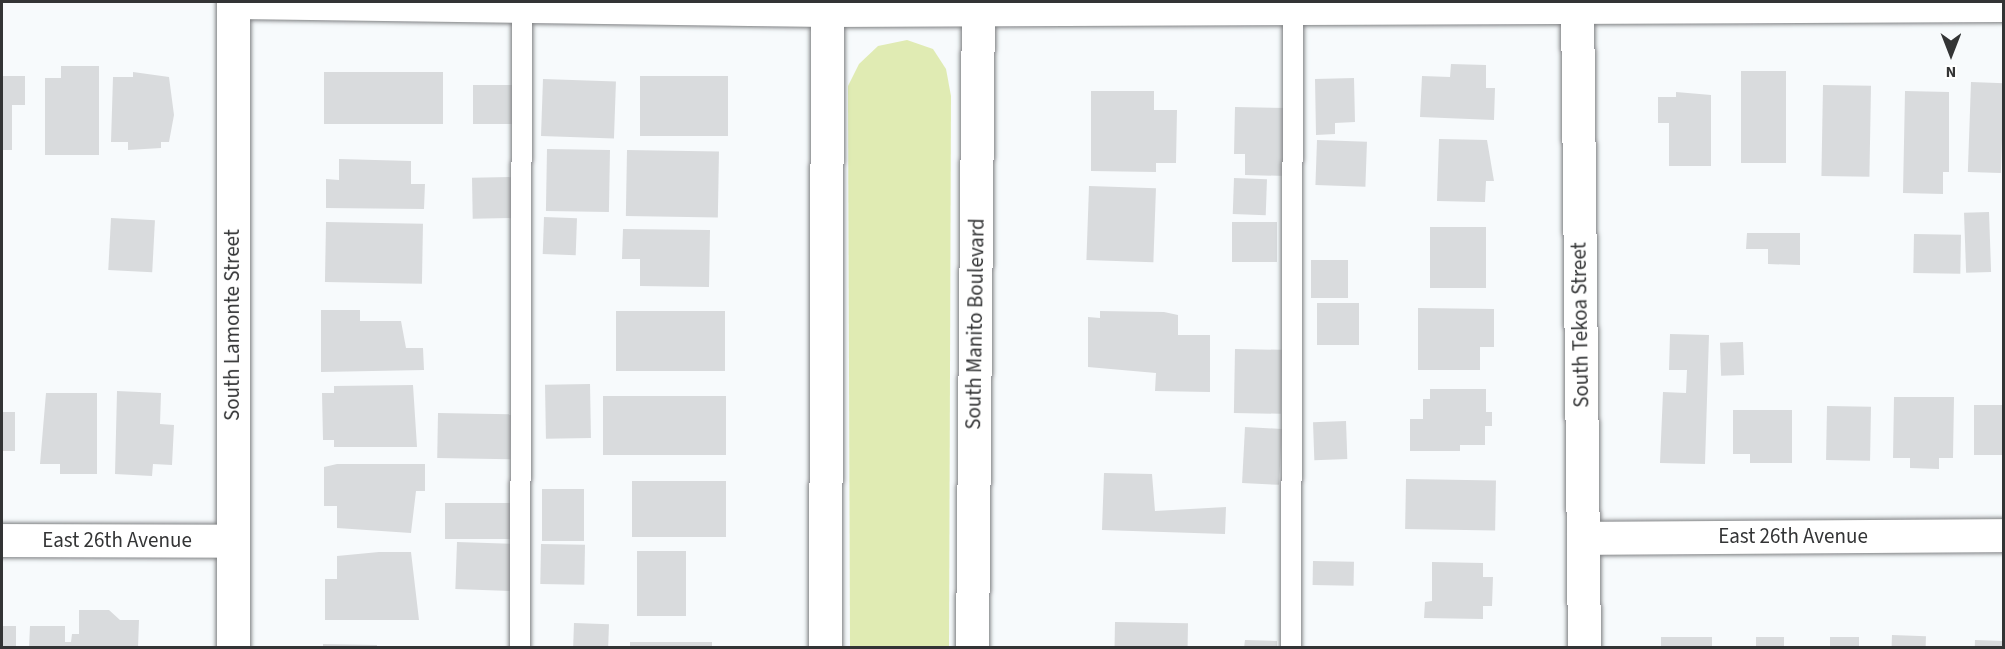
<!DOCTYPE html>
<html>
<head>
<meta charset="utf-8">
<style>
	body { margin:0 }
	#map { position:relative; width:2005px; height:649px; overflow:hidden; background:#f7fafc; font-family:"Source Sans 3",sans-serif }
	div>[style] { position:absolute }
	.green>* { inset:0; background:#e0ebb3 }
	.building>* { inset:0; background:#d9dbdd; transform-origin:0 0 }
	.roads { filter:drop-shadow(0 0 2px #7f8183) drop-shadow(0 0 2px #7f8183) }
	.service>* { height:20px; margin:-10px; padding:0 10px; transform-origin:10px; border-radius:10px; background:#fff }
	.minor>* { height:33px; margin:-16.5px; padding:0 16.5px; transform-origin:16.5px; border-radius:16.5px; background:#fff }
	span { translate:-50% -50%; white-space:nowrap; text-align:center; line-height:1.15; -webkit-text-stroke:4.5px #fff; paint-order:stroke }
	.street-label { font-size:21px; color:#333435 }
	.frame { position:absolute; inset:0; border:3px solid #333435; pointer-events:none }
	.north { position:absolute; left:1921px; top:24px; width:60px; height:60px; -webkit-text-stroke:4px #fff; paint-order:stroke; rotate:180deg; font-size:16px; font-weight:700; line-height:24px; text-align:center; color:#333435 }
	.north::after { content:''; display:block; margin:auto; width:21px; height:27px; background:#333435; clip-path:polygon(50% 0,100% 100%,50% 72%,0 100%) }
</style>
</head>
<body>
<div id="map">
	<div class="green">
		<div style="clip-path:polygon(907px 40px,933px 49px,946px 69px,951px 96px,949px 647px,850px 647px,848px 86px,859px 64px,878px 46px)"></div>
	</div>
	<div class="building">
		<div style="clip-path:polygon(1451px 64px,1486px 65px,1486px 88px,1495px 88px,1494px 120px,1420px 117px,1422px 76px,1450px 77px)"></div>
		<div style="clip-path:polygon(61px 66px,99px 66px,99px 155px,45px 155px,45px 78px,61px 78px)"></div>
		<div style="left:1741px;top:71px;width:45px;height:92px"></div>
		<div style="clip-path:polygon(133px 72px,169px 77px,174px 115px,169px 142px,161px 142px,161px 148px,128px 150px,128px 142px,111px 142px,113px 77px,133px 77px)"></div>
		<div style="left:324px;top:72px;width:119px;height:52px"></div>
		<div style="clip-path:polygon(2px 76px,25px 76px,25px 105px,12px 105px,12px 150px,2px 150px)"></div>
		<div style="left:640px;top:76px;width:88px;height:60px"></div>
		<div style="clip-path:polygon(1354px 78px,1355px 122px,1335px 123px,1335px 134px,1316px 135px,1315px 79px)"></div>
		<div style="left:543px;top:79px;width:73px;height:57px;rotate:2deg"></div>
		<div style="left:1971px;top:82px;width:33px;height:90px;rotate:2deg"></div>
		<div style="left:473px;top:85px;width:44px;height:39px"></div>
		<div style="left:1823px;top:85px;width:48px;height:91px;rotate:1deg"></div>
		<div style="clip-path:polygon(1091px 91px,1154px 91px,1154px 110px,1177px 110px,1176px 163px,1156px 163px,1156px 172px,1091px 171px)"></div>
		<div style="clip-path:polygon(1905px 91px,1949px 92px,1949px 172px,1943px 172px,1943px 194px,1903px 193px)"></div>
		<div style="clip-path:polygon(1676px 92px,1711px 95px,1711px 166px,1669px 166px,1669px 123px,1658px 123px,1658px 97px,1676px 97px)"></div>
		<div style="clip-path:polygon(1235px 107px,1287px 108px,1286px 176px,1245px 175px,1245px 154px,1234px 154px)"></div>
		<div style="clip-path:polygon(1439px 139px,1487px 140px,1494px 181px,1486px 181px,1485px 202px,1437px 201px)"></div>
		<div style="left:1317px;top:140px;width:50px;height:45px;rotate:2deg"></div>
		<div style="left:547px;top:149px;width:63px;height:62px;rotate:1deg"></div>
		<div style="left:627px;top:150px;width:92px;height:66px;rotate:1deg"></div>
		<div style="clip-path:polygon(339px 159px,411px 161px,411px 184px,425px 184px,424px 209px,326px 208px,326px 179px,339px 180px)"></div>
		<div style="left:516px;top:177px;width:41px;height:44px;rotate:89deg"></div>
		<div style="left:1234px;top:178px;width:33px;height:36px;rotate:2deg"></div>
		<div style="left:1089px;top:186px;width:67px;height:74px;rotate:2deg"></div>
		<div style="left:1989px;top:212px;width:60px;height:25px;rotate:88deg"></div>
		<div style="left:544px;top:217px;width:33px;height:37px;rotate:2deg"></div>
		<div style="left:111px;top:218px;width:44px;height:52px;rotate:3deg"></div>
		<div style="left:326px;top:222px;width:97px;height:60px;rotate:1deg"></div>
		<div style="left:1277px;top:222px;width:40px;height:45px;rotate:90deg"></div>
		<div style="left:1430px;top:227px;width:56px;height:61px"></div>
		<div style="clip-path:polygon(623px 229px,710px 230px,709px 287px,640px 286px,640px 259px,622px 259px)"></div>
		<div style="clip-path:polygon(1747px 233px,1800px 233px,1800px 265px,1768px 264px,1768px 249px,1746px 249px)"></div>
		<div style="left:1914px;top:234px;width:47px;height:39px;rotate:1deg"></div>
		<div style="left:1311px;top:260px;width:37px;height:38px"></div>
		<div style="left:1317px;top:303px;width:42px;height:42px"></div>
		<div style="clip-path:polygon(1418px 308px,1494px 309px,1494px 347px,1480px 347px,1480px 370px,1418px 370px)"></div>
		<div style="clip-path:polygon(321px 310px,360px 310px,360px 321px,401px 321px,406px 348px,423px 348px,424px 370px,321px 372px)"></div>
		<div style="left:616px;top:311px;width:109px;height:60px"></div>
		<div style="clip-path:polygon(1100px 311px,1164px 312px,1178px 315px,1178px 335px,1210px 335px,1210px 392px,1155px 391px,1156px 373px,1088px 367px,1088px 317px,1100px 318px)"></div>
		<div style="clip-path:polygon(1670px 334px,1709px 335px,1705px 464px,1660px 463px,1663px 392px,1686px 393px,1687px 370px,1669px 370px)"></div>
		<div style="left:1743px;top:342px;width:33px;height:23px;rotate:88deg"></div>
		<div style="left:1235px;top:349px;width:47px;height:64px;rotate:1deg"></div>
		<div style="left:590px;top:384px;width:54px;height:45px;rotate:89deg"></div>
		<div style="clip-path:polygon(413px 385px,417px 447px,334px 447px,334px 440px,323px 440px,322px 393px,334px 393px,334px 386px)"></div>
		<div style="clip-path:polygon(1430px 389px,1486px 389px,1486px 412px,1492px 412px,1492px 426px,1485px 426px,1485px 445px,1460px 445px,1460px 451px,1410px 451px,1410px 419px,1423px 419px,1423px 399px,1430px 399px)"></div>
		<div style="clip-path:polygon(117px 391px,161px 393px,160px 424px,174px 425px,172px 465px,153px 464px,152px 476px,115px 474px)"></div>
		<div style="clip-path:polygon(46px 393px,97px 393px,97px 474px,60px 474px,60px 464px,40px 464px)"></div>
		<div style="left:603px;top:396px;width:123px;height:59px"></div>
		<div style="clip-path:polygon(1894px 397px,1954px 397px,1953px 458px,1939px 458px,1939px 469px,1910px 468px,1910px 458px,1893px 458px)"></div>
		<div style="left:1974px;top:405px;width:30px;height:50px"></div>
		<div style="left:1827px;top:406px;width:44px;height:54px;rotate:1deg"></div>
		<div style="clip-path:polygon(1733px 410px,1792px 410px,1792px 463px,1750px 463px,1750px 454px,1733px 454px)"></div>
		<div style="left:2px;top:412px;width:13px;height:39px"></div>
		<div style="left:438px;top:413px;width:73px;height:45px;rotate:1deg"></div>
		<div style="left:1346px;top:421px;width:38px;height:33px;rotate:88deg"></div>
		<div style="left:1245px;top:427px;width:37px;height:56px;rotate:3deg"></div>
		<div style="clip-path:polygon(337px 464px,425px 464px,425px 491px,416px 491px,411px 533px,337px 528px,337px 506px,324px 506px,324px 467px)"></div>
		<div style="clip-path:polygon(1104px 473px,1152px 474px,1155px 511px,1226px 507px,1225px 534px,1102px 530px)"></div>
		<div style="left:1406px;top:479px;width:90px;height:50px;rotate:1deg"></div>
		<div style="left:632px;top:481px;width:94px;height:56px"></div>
		<div style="left:542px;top:489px;width:42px;height:52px"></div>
		<div style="left:445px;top:503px;width:65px;height:36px"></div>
		<div style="left:457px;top:542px;width:59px;height:47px;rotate:2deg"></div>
		<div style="left:541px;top:544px;width:44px;height:40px;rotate:1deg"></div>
		<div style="left:637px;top:551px;width:49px;height:65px"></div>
		<div style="clip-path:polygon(379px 552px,411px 552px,419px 620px,325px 620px,325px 579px,337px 579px,337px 556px)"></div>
		<div style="left:1313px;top:561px;width:41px;height:24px;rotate:1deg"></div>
		<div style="clip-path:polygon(1432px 562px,1483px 563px,1483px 577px,1493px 577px,1492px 606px,1483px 606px,1483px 619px,1424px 618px,1425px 602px,1432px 601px)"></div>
		<div style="clip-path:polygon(79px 610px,109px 610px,120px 620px,139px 620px,138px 648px,29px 648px,30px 626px,65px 626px,65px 642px,71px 642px,72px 634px,79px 634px)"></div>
		<div style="left:1115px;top:622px;width:73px;height:26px;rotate:1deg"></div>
		<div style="left:574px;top:623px;width:35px;height:25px;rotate:2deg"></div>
		<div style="left:2px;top:626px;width:14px;height:22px"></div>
		<div style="left:1892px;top:635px;width:34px;height:13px;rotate:2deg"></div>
		<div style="left:1661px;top:637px;width:51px;height:11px"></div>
		<div style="left:1756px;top:637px;width:28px;height:11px"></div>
		<div style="left:1830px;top:637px;width:29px;height:11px"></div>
		<div style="clip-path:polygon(1245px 640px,1277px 641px,1277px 648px,1244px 648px)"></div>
		<div style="left:1975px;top:640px;width:29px;height:8px;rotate:2deg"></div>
		<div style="left:630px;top:642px;width:82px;height:6px"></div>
		<div style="clip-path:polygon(323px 644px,377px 645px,377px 648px,323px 648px)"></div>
	</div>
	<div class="roads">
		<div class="service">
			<div style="left:520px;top:648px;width:646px;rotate:-89.82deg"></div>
			<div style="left:1291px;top:648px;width:646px;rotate:-89.82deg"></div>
		</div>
		<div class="minor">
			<div style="left:237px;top:2px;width:590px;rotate:0.78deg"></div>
			<div style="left:827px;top:10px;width:1177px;rotate:-0.24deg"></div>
			<div style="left:1577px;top:2px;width:646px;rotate:89.38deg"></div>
			<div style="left:1583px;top:538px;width:421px;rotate:-0.4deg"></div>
			<div style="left:2px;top:540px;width:230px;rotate:0.2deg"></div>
			<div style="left:233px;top:648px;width:646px;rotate:-90deg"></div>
			<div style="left:825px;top:648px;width:646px;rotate:-89.82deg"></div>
			<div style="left:972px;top:648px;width:646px;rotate:-89.47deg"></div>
		</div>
	</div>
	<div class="street-label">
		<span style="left:975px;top:324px;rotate:-89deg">South Manito Boulevard</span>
		<span style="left:232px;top:325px;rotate:-90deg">South Lamonte Street</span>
		<span style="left:1580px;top:325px;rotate:-91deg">South Tekoa Street</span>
		<span style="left:1793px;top:536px">East 26th Avenue</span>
		<span style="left:117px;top:540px">East 26th Avenue</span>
	</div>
	<div class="frame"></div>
	<div class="north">N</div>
</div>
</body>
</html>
